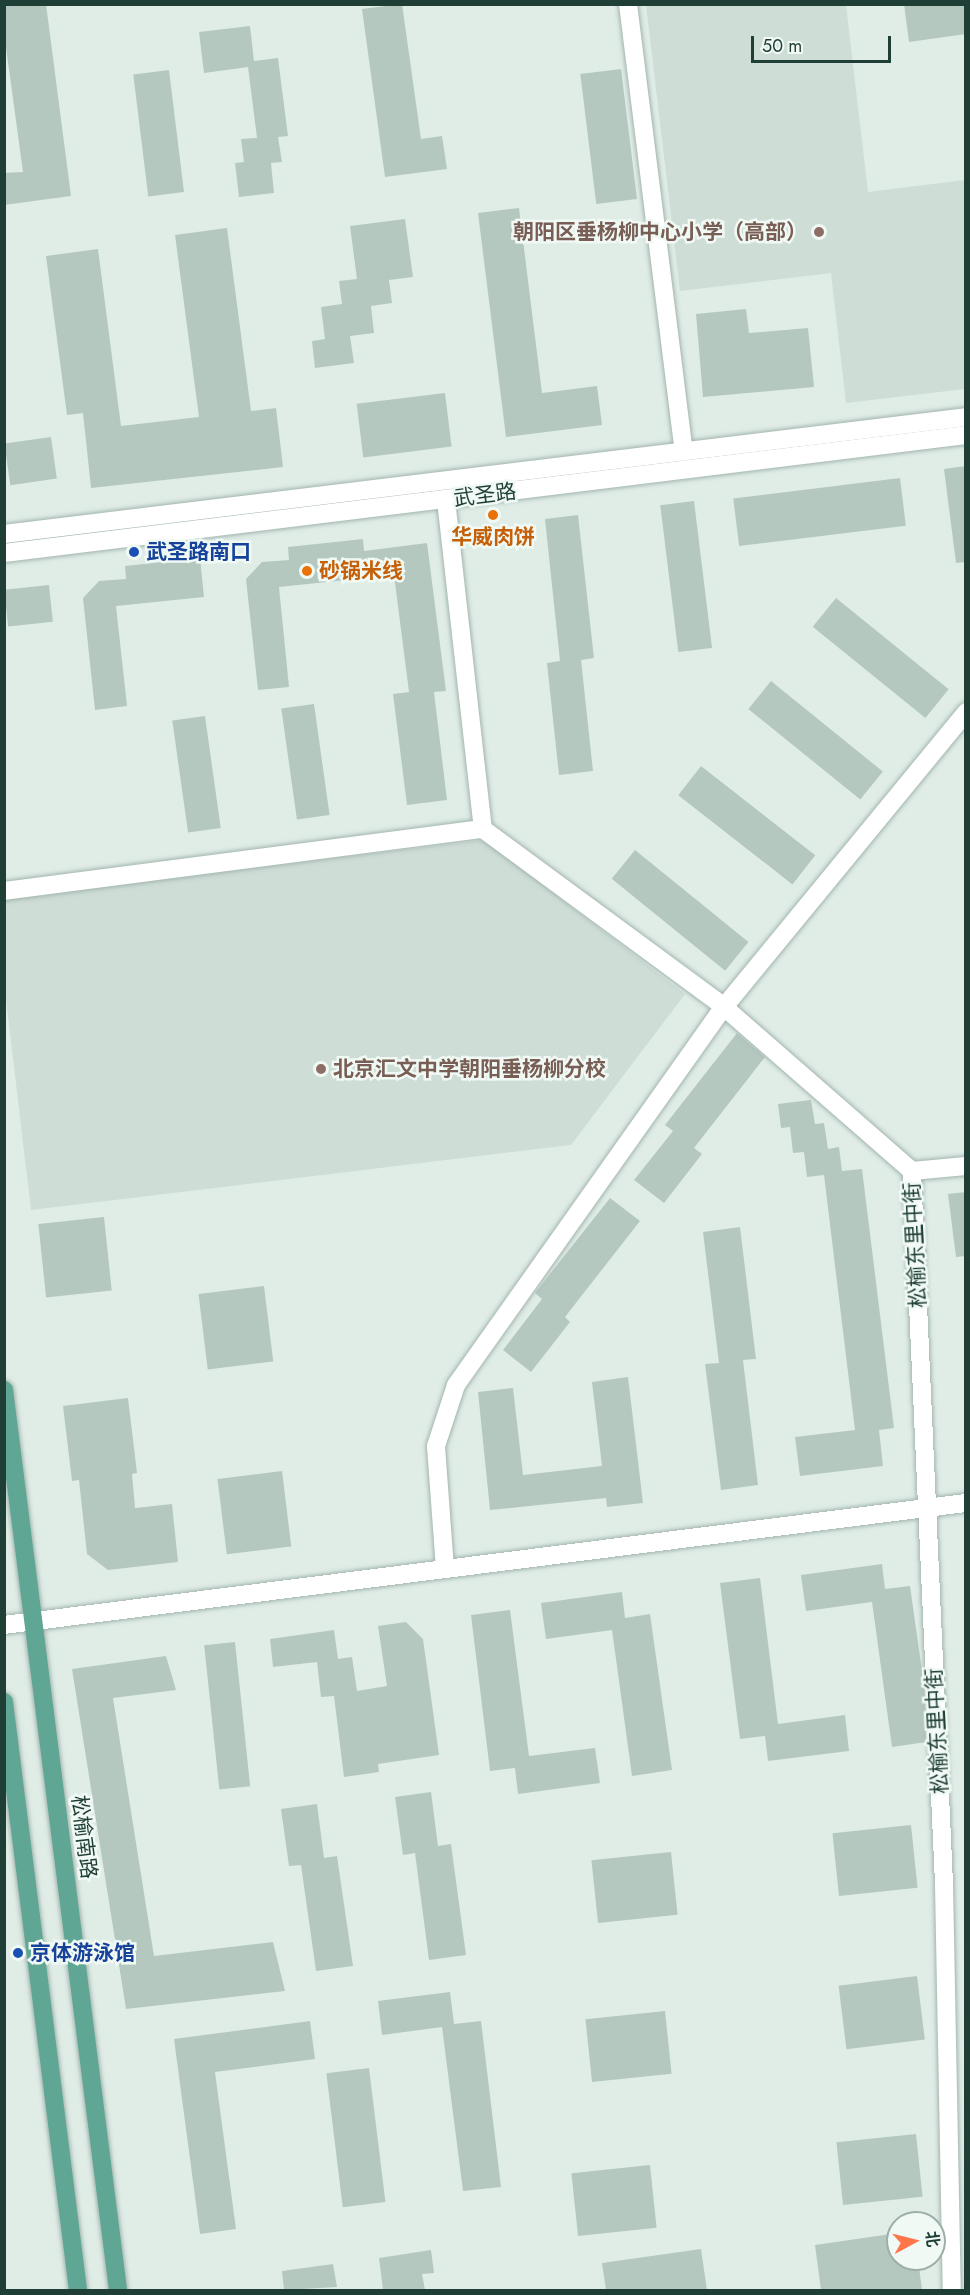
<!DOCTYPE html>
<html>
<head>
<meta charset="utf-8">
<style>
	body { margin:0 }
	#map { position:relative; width:970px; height:2295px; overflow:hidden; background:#e0ede7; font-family:Jost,"Noto Sans SC",sans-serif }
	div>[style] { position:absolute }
	.built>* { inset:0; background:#ceddd6 }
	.building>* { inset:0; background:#b5c8c0; transform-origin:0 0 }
	.roads { filter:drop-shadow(0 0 2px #a2b5ae) drop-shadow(0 0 2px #a2b5ae) }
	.minor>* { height:18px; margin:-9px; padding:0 9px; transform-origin:9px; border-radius:9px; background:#fff }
	.major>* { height:18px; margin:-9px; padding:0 9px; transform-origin:9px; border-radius:9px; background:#5fa794 }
	.dots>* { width:16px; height:16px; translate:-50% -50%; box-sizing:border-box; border:3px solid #f1f9f5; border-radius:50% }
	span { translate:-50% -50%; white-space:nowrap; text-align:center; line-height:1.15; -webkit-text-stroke:5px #f1f9f5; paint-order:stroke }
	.education-label { font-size:21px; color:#785e54; font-weight:700 }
	.right { translate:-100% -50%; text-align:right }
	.left { translate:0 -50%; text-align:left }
	.street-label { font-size:21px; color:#1f3f36 }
	.food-label { font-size:21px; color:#c56008; font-weight:700 }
	.transit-label { font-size:21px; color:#164399; font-weight:700 }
	.frame { position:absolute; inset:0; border:6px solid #1f3f36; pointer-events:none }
	.north { position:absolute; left:886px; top:2211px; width:60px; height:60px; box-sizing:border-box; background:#f1f9f5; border:2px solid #9dafa9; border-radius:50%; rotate:83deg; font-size:16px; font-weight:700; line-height:24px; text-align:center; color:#1f3f36 }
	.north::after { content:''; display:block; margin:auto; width:21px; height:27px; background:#ff764b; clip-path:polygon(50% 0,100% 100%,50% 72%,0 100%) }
	.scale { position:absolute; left:751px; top:36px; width:140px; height:27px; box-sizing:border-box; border:3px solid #1f3f36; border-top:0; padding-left:8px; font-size:18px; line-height:21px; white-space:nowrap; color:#1f3f36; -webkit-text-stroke:4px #f1f9f5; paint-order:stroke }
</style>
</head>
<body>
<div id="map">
	<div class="built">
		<div style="clip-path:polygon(646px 5px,846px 5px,868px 192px,965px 180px,965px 389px,846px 403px,831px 273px,680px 291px)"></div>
		<div style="clip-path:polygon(484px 840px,685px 994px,571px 1145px,31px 1210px,5px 991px,4px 898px)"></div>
	</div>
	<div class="building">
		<div style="clip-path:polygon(4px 4px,46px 4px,71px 196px,4px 205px,4px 173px,23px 172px,4px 33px)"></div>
		<div style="clip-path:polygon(402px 4px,421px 139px,442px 136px,447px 169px,385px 177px,362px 9px)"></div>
		<div style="clip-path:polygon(904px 4px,966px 4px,966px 34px,909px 42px)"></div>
		<div style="clip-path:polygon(250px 26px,254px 61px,278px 58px,288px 136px,278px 137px,282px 162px,271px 163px,274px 193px,239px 197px,235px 163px,244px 162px,241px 139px,257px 138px,248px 67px,204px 73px,199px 32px)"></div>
		<div style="left:621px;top:69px;width:131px;height:41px;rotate:83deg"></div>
		<div style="left:169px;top:70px;width:123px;height:36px;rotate:83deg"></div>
		<div style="clip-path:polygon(519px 208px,542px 393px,597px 386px,602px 425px,506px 437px,478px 213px)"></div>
		<div style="clip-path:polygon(405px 219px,413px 277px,389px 280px,392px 303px,371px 306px,374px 333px,350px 336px,354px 363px,315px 368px,312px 341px,325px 339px,321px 307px,342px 304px,339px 281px,357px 279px,350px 226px)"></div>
		<div style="clip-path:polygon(227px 228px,251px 411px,276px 408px,283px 467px,91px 488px,83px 413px,67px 415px,46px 256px,98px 249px,121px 426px,199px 417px,175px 235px)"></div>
		<div style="clip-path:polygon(746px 309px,749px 333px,808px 328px,814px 387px,703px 397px,696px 314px)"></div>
		<div style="left:445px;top:393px;width:54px;height:89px;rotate:83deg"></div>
		<div style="left:51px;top:437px;width:42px;height:47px;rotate:82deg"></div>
		<div style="clip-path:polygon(966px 466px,966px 562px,956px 563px,944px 469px)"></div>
		<div style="left:900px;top:478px;width:48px;height:168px;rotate:83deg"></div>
		<div style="left:694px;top:501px;width:148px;height:34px;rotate:83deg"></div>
		<div style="clip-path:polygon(578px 515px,594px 658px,581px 660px,593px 771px,559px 775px,547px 663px,560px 661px,545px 519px)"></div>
		<div style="clip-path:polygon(363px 539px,364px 551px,427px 543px,446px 691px,434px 692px,447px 800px,407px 805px,393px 694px,409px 692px,394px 575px,279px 587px,289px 687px,258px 690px,246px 579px,262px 562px,289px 560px,288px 547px)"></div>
		<div style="clip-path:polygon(200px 558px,204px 597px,116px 606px,127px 706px,95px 710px,83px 598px,99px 581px,126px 579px,125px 566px)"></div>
		<div style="left:49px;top:585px;width:37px;height:45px;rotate:84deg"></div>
		<div style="left:836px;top:598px;width:145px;height:37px;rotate:39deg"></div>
		<div style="left:771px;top:681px;width:144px;height:36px;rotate:39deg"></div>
		<div style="left:314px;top:704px;width:112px;height:33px;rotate:82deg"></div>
		<div style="left:205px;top:716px;width:113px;height:33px;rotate:82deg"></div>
		<div style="left:701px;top:766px;width:145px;height:37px;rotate:38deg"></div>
		<div style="left:635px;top:850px;width:146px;height:37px;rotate:39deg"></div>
		<div style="clip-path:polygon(737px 1033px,765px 1057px,694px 1148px,702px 1154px,664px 1203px,634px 1180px,673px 1131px,665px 1125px)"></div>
		<div style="clip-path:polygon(811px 1100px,815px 1124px,824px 1123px,828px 1149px,839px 1147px,842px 1171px,862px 1169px,894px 1428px,879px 1430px,883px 1466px,800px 1476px,795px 1437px,855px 1430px,824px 1175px,807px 1177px,804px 1152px,793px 1153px,790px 1127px,781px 1128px,778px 1104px)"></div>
		<div style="clip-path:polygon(966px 1192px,966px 1256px,956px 1257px,948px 1194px)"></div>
		<div style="clip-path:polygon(610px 1198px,640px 1221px,565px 1317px,570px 1322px,531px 1372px,503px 1350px,542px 1299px,535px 1293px)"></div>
		<div style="left:104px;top:1217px;width:74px;height:66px;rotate:84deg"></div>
		<div style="clip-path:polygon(740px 1227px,756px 1359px,743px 1360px,758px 1485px,721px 1490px,705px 1364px,719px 1363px,703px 1232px)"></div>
		<div style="left:264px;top:1286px;width:76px;height:66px;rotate:83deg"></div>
		<div style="clip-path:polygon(628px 1377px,643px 1503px,607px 1507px,606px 1498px,490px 1510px,478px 1392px,513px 1388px,523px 1475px,602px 1466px,592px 1382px)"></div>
		<div style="clip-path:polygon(128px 1398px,137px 1473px,132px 1474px,135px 1508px,172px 1504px,178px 1562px,108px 1570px,87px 1554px,79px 1480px,72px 1481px,63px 1406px)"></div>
		<div style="left:282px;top:1471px;width:76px;height:65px;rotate:83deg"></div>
		<div style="clip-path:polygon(882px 1564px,885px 1589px,910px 1586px,924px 1685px,926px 1742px,892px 1747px,872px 1602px,806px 1611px,801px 1575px)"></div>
		<div style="clip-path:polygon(760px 1578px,778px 1724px,845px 1715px,849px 1751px,768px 1761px,765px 1736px,740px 1739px,720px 1583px)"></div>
		<div style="clip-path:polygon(622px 1592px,625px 1618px,650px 1614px,672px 1770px,632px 1776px,612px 1630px,546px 1639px,541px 1603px)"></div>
		<div style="clip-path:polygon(510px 1610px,529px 1756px,595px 1748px,600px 1783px,518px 1794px,515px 1768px,490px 1771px,471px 1615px)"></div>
		<div style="clip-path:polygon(406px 1622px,423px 1639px,439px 1755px,378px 1764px,379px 1772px,344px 1777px,334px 1696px,321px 1697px,317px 1662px,273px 1667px,270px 1639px,334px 1630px,338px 1659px,352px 1657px,357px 1691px,387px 1686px,378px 1626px)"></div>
		<div style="left:235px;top:1642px;width:145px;height:31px;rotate:84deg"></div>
		<div style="clip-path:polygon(166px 1656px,176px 1690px,113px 1698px,154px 1956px,273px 1942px,285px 1991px,126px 2009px,72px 1669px)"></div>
		<div style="clip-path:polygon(431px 1792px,438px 1846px,451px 1844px,466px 1955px,429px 1960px,415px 1853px,403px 1855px,395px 1797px)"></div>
		<div style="clip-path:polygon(317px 1804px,324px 1858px,337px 1856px,353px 1966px,316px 1971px,301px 1865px,289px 1866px,281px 1809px)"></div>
		<div style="left:911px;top:1825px;width:63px;height:79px;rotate:84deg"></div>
		<div style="left:671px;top:1852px;width:63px;height:80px;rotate:84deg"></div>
		<div style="left:917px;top:1976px;width:64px;height:79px;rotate:83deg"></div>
		<div style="clip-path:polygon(450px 1992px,454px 2024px,481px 2021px,501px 2187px,463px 2191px,442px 2027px,382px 2035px,378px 2001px)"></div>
		<div style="left:665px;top:2011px;width:63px;height:80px;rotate:84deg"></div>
		<div style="clip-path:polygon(310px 2021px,315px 2059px,215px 2072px,236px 2229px,200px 2234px,174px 2039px)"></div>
		<div style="left:369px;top:2068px;width:135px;height:43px;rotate:83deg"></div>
		<div style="left:916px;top:2134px;width:63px;height:80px;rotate:84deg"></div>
		<div style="left:650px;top:2165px;width:63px;height:79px;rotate:84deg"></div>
		<div style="clip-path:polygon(898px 2233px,898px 2259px,918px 2259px,922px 2290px,821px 2290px,815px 2245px)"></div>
		<div style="clip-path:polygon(701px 2249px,707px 2290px,606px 2290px,602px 2263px)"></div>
		<div style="clip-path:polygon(431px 2250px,434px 2273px,422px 2274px,425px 2290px,383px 2290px,379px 2258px)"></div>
		<div style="clip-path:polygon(333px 2264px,337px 2287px,284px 2290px,282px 2271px)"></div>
	</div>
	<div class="roads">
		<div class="minor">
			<div style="left:628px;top:4px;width:451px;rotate:82.9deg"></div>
			<div style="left:446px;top:500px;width:331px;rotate:83.6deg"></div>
			<div style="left:483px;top:829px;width:300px;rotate:36.4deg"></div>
			<div style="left:724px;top:1007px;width:249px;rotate:41.1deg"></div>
			<div style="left:912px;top:1171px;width:54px;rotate:-5.3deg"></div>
			<div style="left:4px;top:534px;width:969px;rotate:-6.93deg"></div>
			<div style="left:4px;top:553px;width:969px;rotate:-6.99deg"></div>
			<div style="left:4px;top:891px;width:483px;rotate:-7.4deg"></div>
			<div style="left:912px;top:1171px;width:715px;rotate:87.43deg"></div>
			<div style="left:944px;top:1885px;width:405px;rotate:88.9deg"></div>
			<div style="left:445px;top:1569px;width:123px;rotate:-94.2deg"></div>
			<div style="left:436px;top:1446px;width:64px;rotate:-71.8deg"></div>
			<div style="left:456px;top:1385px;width:463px;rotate:-54.7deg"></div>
			<div style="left:724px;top:1007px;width:382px;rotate:-50.6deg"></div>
			<div style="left:4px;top:1625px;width:970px;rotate:-7.23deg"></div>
		</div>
		<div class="major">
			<div style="left:4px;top:1390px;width:907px;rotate:82.78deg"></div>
			<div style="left:4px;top:1702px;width:593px;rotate:82.83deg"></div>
		</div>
	</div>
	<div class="dots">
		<div style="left:819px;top:232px;background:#8d6e63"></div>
		<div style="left:493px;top:515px;background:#e8710a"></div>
		<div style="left:134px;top:552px;background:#1a4fb4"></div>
		<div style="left:307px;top:571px;background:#e8710a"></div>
		<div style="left:321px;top:1069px;background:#8d6e63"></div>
		<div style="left:18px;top:1953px;background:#1a4fb4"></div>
	</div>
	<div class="education-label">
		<span class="right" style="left:807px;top:232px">朝阳区垂杨柳中心小学（高部）</span>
		<span class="left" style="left:333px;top:1069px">北京汇文中学朝阳垂杨柳分校</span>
	</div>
	<div class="street-label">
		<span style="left:485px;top:495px;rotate:-7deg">武圣路</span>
		<span style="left:915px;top:1245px;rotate:-93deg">松榆东里中街</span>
		<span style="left:937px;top:1731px;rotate:-93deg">松榆东里中街</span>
		<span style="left:84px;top:1837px;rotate:83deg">松榆南路</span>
	</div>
	<div class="food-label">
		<span style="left:493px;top:537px">华威肉饼</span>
		<span class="left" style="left:319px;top:571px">砂锅米线</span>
	</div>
	<div class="transit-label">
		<span class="left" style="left:146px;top:552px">武圣路南口</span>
		<span class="left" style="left:30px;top:1953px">京体游泳馆</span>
	</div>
	<div class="frame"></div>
	<div class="north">北</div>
	<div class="scale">50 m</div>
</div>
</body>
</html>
